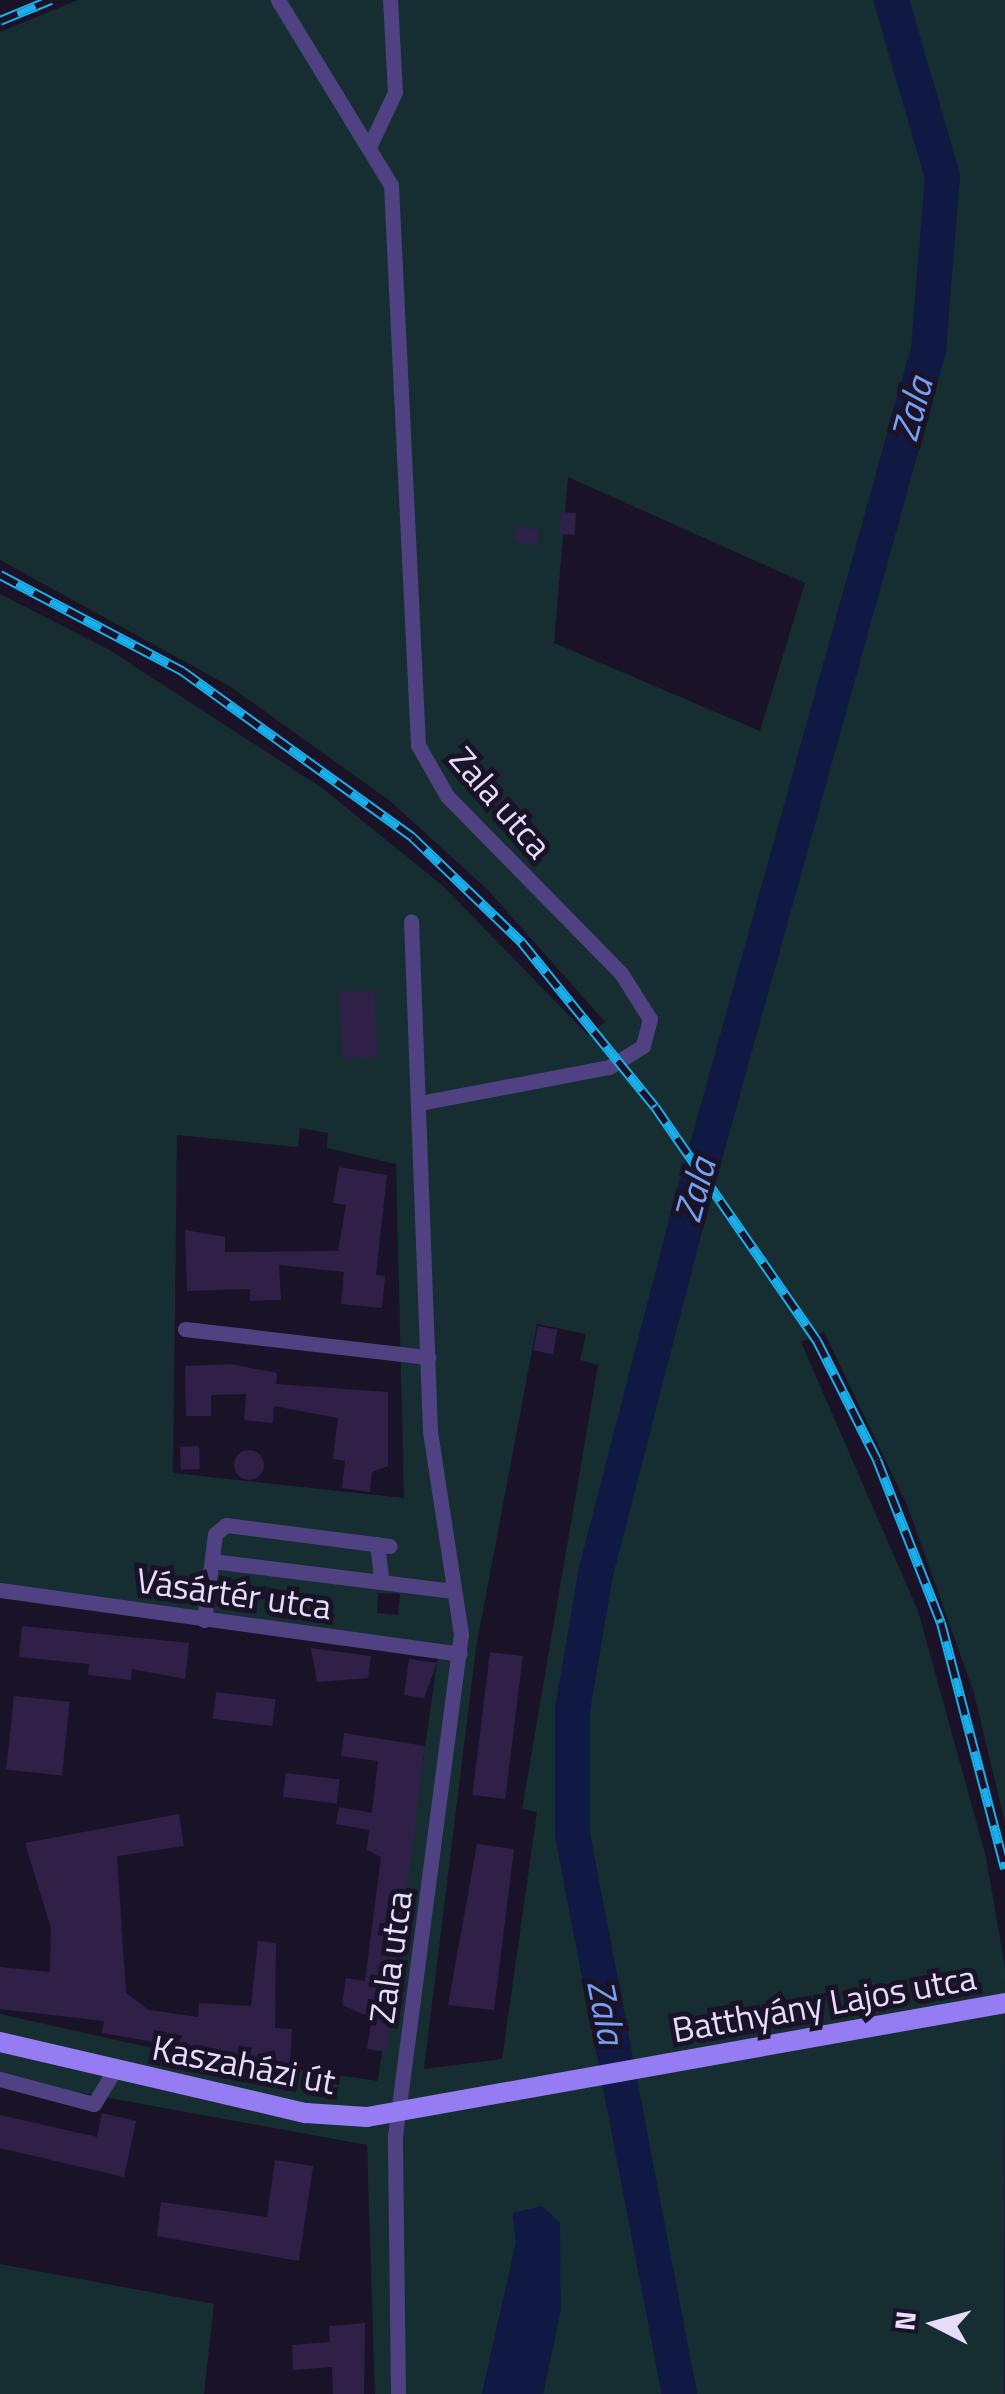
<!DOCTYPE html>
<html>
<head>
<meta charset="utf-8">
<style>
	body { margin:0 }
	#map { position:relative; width:1005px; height:2394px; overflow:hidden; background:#1a1328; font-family:"Titillium Web",sans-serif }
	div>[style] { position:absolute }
	.green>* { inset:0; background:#162d31 }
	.water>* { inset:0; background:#101943 }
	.river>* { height:35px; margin:-17.5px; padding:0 17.5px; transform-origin:17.5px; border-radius:17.5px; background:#101943 }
	.building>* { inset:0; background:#2f2047; transform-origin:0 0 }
	.round { border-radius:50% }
	.street>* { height:15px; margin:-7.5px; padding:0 7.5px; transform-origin:7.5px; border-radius:7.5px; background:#504282 }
	.secondary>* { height:20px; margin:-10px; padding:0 10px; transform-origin:10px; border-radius:10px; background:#957cf3 }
	.rail>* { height:10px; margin-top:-5px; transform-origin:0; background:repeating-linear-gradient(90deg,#1a1328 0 19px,#1aafea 0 38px); box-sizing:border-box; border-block:2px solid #1aafea }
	span { translate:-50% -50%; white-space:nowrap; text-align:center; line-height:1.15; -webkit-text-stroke:10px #1a1328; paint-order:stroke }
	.street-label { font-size:35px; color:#e6dcfc }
	.water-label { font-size:38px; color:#74a1f2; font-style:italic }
	.north { position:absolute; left:885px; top:2274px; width:100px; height:100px; -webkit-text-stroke:8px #1a1328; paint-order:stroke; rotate:276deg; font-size:28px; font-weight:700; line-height:40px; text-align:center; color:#e6dcfc }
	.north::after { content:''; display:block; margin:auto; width:35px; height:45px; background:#e6dcfc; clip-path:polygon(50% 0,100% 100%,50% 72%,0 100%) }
</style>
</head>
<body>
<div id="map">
	<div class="green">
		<div style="clip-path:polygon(evenodd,78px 0,1005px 0,1005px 1823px,974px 1693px,907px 1505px,824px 1332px,801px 1342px,918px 1611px,986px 1857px,1005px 1968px,1004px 2394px,543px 2394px,561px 2308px,513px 2214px,516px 2243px,482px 2394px,375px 2394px,367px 2145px,0 2078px,0 2014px,161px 2050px,378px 2081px,438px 1656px,0 1596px,0 594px,108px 649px,322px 788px,443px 886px,588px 1035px,605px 1022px,488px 890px,390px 801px,231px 687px,0 560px,0 32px,78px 0,568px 477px,805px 583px,760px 731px,554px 643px,568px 477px,78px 0,300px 1128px,328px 1133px,327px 1148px,396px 1164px,404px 1498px,173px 1473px,177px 1135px,298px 1147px,300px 1128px,78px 0,537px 1324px,586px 1334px,580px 1360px,598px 1365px,522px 1809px,537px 1812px,502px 2059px,424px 2069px,476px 1648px,537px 1324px,78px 0,378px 1593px,400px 1594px,398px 1615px,377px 1613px,378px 1593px)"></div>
		<div style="clip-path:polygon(0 2264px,214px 2304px,204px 2394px,0 2394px)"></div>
	</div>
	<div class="water">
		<div style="clip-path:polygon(542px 2206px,560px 2223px,561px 2308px,543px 2394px,482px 2394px,516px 2243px,513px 2213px)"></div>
	</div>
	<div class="river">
		<div style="left:679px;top:2394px;width:570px;rotate:-100.82deg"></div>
		<div style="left:572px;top:1834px;width:125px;rotate:-90deg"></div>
		<div style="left:572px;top:1709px;width:138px;rotate:-80.4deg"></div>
		<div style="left:595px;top:1573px;width:371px;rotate:-75.5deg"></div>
		<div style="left:688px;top:1214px;width:898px;rotate:-74.49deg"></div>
		<div style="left:928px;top:349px;width:174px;rotate:-85.4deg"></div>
		<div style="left:942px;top:176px;width:183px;rotate:-106.2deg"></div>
	</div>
	<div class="building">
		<div style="left:561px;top:512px;width:15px;height:22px;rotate:4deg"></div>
		<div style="left:517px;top:526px;width:23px;height:16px;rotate:10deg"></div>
		<div style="left:374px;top:990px;width:67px;height:35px;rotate:87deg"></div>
		<div style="clip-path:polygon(339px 1167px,387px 1175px,376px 1275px,385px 1276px,382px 1308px,341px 1304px,344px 1272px,279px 1265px,281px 1300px,250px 1301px,250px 1289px,187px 1291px,185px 1230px,225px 1237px,225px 1252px,338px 1251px,346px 1205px,333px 1203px)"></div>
		<div style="left:538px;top:1326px;width:20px;height:25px;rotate:11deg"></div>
		<div style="clip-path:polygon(231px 1364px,277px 1373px,276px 1384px,388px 1392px,388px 1466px,372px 1472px,370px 1492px,342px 1488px,345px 1461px,333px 1459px,338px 1418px,274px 1406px,273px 1423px,244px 1420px,246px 1394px,211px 1395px,211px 1416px,186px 1416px,185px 1366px)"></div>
		<div style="left:199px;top:1446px;width:23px;height:19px;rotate:88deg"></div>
		<div class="round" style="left:234px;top:1450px;width:30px;height:30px"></div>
		<div style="clip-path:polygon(22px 1626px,189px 1643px,185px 1679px,132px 1669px,131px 1680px,88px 1675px,89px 1664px,19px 1657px)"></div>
		<div style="clip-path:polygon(311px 1648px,371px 1656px,368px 1678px,317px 1682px)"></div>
		<div style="left:490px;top:1652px;width:33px;height:144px;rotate:7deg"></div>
		<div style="clip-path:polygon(409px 1659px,437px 1663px,424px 1698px,404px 1695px)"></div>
		<div style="left:216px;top:1692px;width:60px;height:27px;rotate:7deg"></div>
		<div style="left:14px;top:1696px;width:56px;height:74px;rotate:6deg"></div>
		<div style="clip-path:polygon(344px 1733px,425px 1746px,387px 2052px,367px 2049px,372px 2018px,342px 2005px,346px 1978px,365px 1981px,381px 1857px,367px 1850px,369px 1830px,336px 1824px,339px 1807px,372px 1813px,378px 1761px,341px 1756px)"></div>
		<div style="left:286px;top:1773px;width:54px;height:24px;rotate:7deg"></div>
		<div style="clip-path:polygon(179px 1814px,184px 1846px,117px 1856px,126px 1993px,149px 2010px,198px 2017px,199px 2003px,251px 2006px,258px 1941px,276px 1943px,275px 2028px,292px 2029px,290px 2065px,102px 2033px,104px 2021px,0 2009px,0 1967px,50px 1972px,51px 1928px,25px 1843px)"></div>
		<div style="clip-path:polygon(477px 1844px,514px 1849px,494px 2010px,448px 2005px)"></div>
		<div style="clip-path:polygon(102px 2113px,136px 2121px,124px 2177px,0 2148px,0 2115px,97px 2137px)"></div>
		<div style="clip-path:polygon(275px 2160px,313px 2166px,299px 2261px,157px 2236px,161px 2202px,267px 2217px)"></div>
		<div style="clip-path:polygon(365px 2323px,364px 2394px,333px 2394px,332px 2367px,293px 2370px,292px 2345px,330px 2342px,329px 2326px)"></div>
	</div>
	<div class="street">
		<div style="left:278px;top:0;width:217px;rotate:58.6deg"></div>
		<div style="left:391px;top:185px;width:561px;rotate:87.24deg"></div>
		<div style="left:418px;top:745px;width:59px;rotate:60.4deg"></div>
		<div style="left:447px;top:796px;width:248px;rotate:45.5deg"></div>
		<div style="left:621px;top:973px;width:54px;rotate:57.8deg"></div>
		<div style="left:650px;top:1019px;width:28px;rotate:105deg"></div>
		<div style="left:643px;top:1046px;width:40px;rotate:148deg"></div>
		<div style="left:609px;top:1067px;width:192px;rotate:169.2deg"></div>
		<div style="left:371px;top:143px;width:56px;rotate:-64.8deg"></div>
		<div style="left:395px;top:92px;width:92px;rotate:-93.1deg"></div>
		<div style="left:185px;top:1329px;width:245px;rotate:6.6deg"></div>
		<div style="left:377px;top:1544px;width:38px;rotate:83deg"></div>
		<div style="left:212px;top:1561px;width:243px;rotate:7.1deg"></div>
		<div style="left:0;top:1590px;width:464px;rotate:7.9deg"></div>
		<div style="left:204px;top:1620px;width:87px;rotate:-82.7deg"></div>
		<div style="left:215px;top:1534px;width:14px;rotate:-39deg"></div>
		<div style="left:226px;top:1525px;width:165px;rotate:7.3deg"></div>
		<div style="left:0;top:2079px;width:97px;rotate:14.9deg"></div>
		<div style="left:94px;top:2104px;width:39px;rotate:-59deg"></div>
		<div style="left:398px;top:2394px;width:258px;rotate:-90.7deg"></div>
		<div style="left:395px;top:2136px;width:506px;rotate:-82.51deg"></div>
		<div style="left:461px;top:1634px;width:205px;rotate:-98.7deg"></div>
		<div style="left:430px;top:1431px;width:510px;rotate:-92.13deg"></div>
	</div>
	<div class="secondary">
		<div style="left:0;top:2042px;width:314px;rotate:13.1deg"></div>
		<div style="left:306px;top:2113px;width:61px;rotate:3.8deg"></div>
		<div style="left:367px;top:2117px;width:648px;rotate:-10.13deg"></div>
	</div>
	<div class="rail">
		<div style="left:0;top:21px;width:55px;rotate:-22.4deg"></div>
		<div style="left:0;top:575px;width:206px;rotate:27.8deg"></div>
		<div style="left:182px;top:671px;width:284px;rotate:35.8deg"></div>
		<div style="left:412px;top:837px;width:153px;rotate:43.9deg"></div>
		<div style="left:522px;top:943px;width:211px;rotate:51deg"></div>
		<div style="left:655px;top:1107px;width:285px;rotate:55.3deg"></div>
		<div style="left:817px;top:1341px;width:133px;rotate:63.2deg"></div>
		<div style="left:877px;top:1460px;width:175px;rotate:68.6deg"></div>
		<div style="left:941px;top:1623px;width:254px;rotate:75.4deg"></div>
	</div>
	<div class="street-label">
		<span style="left:501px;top:802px;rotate:49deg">Zala utca</span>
		<span style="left:234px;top:1593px;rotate:8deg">Vásártér utca</span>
		<span style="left:390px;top:1957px;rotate:-82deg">Zala utca</span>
		<span style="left:824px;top:2003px;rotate:-10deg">Batthyány Lajos utca</span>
		<span style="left:244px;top:2064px;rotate:11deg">Kaszaházi út</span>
	</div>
	<div class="water-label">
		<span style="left:912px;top:409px;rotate:-75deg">Zala</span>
		<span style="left:695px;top:1190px;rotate:-75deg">Zala</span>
		<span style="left:606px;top:2012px;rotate:79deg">Zala</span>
	</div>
	<div class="north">N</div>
</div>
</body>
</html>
